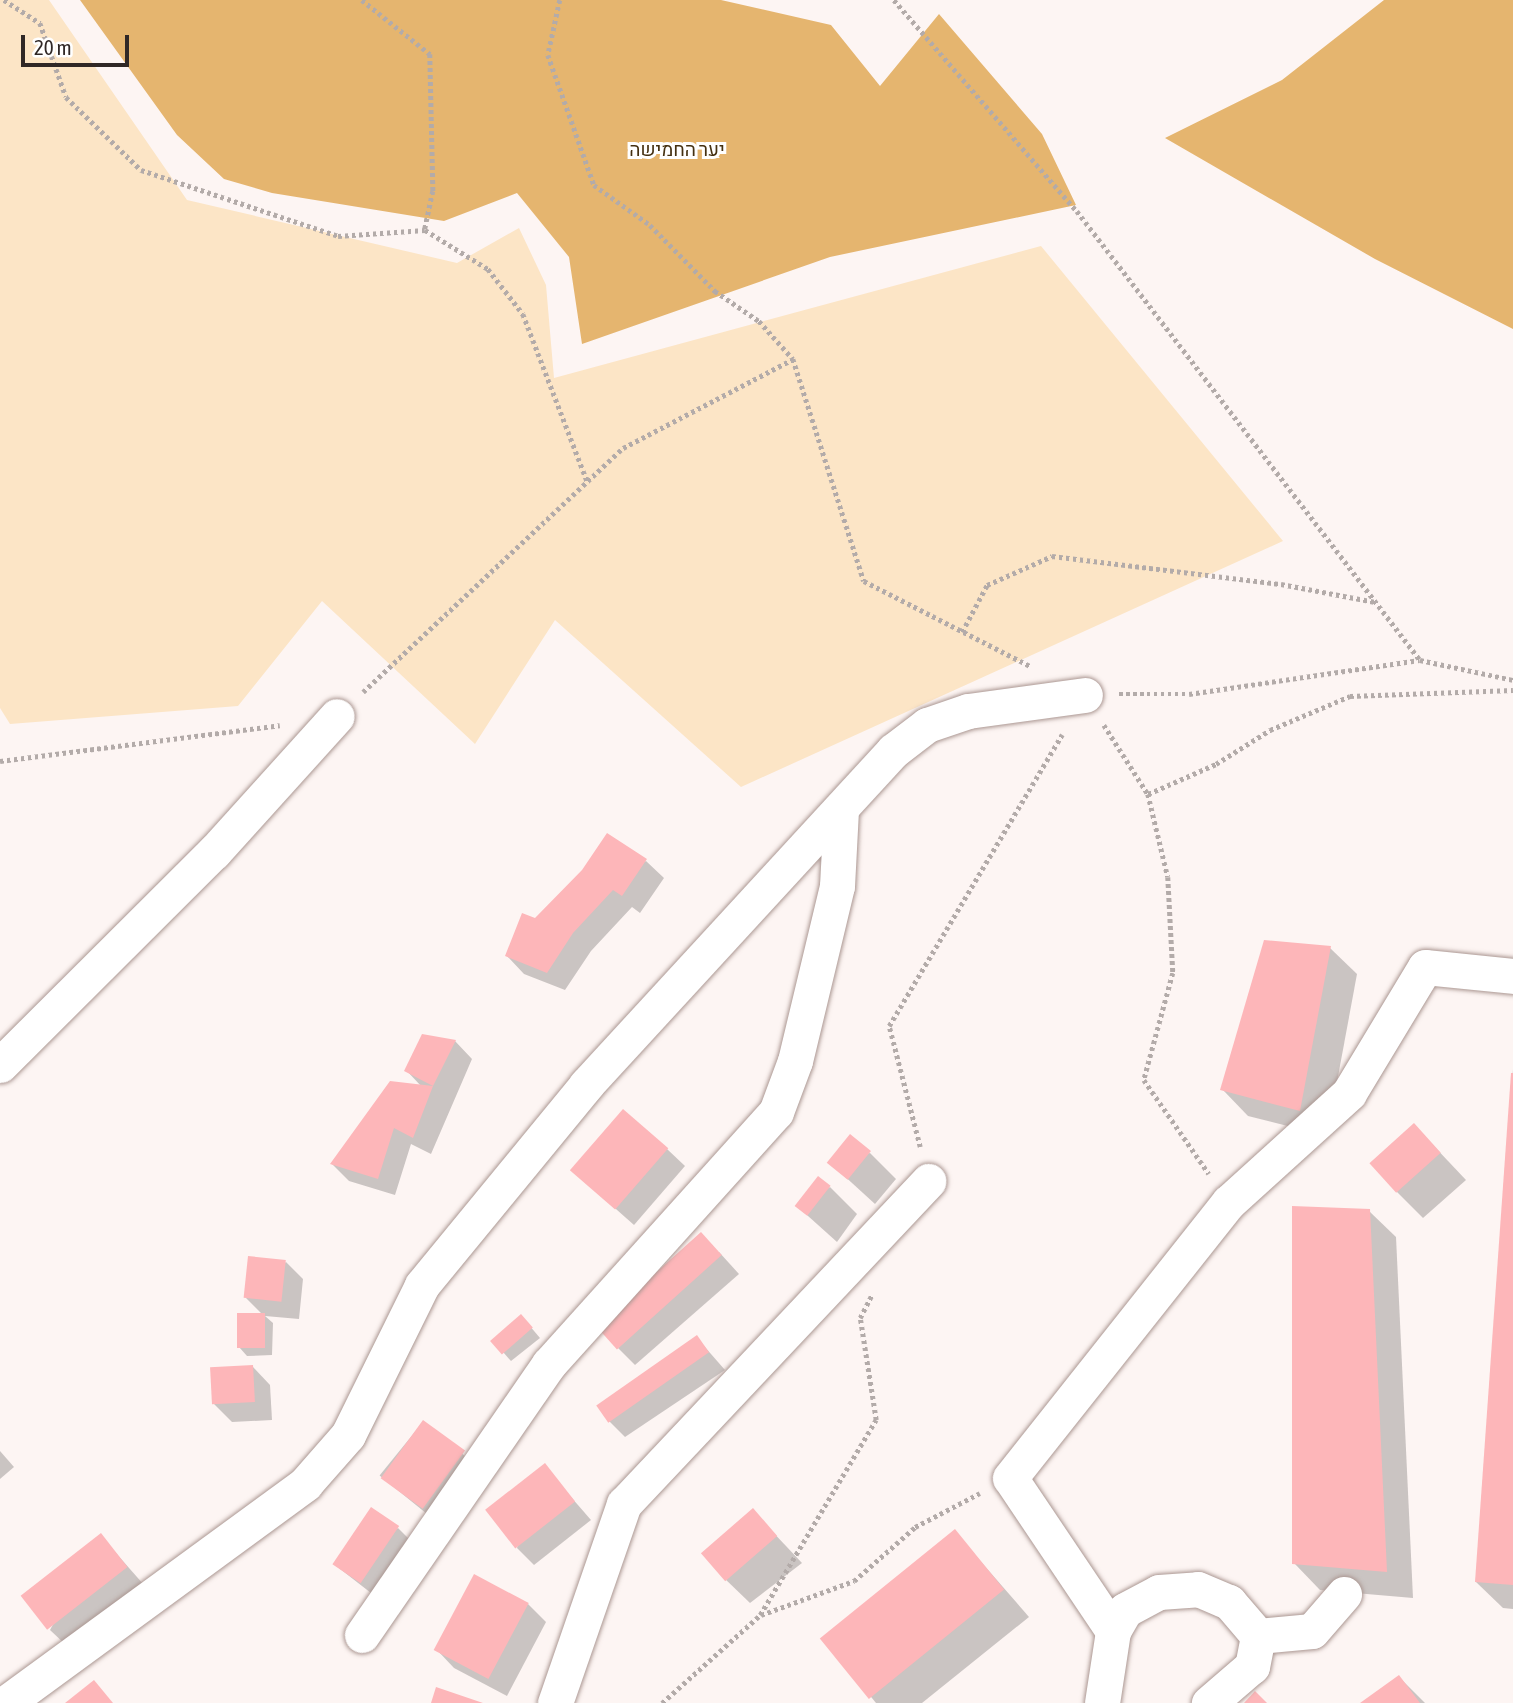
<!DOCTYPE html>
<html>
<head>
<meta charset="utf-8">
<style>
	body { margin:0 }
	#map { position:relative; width:1513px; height:1703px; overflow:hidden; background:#fdf5f3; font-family:"Asap Condensed",Heebo,sans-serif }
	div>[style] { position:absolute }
	.green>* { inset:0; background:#fce5c6 }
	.forest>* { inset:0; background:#e5b56f }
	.shadow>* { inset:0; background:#0003; transform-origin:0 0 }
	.building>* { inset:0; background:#fdb6b9; transform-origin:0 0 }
	.path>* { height:4.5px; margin-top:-2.25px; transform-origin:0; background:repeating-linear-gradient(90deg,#b3aba9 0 3.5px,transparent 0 7px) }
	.roads { filter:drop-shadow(0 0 2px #ab9792) drop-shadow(0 0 2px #ab9792) }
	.minor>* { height:35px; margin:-17.5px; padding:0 17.5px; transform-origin:17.5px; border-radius:17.5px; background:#fff }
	span { translate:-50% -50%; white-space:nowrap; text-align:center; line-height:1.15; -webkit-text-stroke:6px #fff; paint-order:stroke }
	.park-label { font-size:19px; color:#453112 }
	.scale { position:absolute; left:21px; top:35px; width:108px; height:32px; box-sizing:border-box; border:4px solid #302826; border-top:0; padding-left:9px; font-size:21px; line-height:24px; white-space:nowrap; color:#302826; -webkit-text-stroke:5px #fff; paint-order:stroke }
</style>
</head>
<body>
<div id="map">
	<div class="green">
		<div style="clip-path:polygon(0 0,49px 0,187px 200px,457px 263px,519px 228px,546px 285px,554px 378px,1041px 246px,1283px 541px,741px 787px,555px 620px,475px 744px,322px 601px,238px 706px,10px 724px,0 708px)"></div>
	</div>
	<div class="forest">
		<div style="clip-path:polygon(80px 0,721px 0,831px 25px,880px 86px,939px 14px,1042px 134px,1076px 205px,830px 257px,582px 344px,569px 257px,517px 193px,444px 221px,272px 193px,224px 179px,177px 135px)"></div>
		<div style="clip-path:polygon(1384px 0,1513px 0,1513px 329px,1375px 259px,1165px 138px,1282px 80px)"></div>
	</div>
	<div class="shadow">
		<div style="clip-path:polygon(646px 861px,664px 878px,640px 913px,632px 907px,591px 951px,565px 990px,524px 974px,507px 956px,535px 920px)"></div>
		<div style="clip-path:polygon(1330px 948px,1357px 974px,1327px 1136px,1248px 1116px,1222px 1089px)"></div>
		<div style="clip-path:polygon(455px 1041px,472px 1059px,431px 1154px,411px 1144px,395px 1195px,349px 1181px,332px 1164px,421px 1086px,406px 1070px)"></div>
		<div style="clip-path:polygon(1513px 1069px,1513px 1609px,1503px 1608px,1476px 1582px)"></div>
		<div style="clip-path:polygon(1414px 1125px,1466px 1180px,1423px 1218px,1396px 1191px)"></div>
		<div style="clip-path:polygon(667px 1149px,685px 1166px,634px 1225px,573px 1171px)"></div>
		<div style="clip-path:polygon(870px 1153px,896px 1179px,875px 1204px,829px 1162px)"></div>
		<div style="clip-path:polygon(830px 1187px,857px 1214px,837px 1242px,798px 1207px)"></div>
		<div style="clip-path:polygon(1369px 1211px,1396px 1237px,1413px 1598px,1320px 1590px,1294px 1563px)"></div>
		<div style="clip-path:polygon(719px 1252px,739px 1274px,635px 1365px,618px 1348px)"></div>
		<div style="clip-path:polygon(286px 1262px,303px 1279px,299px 1319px,265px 1316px,273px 1323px,272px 1355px,247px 1356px,239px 1347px,263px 1315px,246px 1298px)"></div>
		<div style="clip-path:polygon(529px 1325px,540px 1338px,511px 1361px,503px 1352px)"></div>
		<div style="clip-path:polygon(697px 1338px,725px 1370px,625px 1437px,607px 1419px)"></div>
		<div style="clip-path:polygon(253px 1367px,270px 1385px,272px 1420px,232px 1422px,214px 1404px)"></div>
		<div style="left:423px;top:1422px;width:75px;height:69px;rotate:39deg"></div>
		<div style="clip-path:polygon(0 1451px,14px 1467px,0 1479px)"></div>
		<div style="clip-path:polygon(544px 1466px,591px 1520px,534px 1565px,517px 1548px)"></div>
		<div style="clip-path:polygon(753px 1511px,802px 1563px,750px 1603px,723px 1577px)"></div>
		<div style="clip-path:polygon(398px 1528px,415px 1545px,380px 1600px,335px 1565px)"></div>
		<div style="clip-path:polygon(955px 1532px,1029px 1617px,922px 1703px,876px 1703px,823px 1638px)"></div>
		<div style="clip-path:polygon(101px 1536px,144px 1585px,68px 1647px,50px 1630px)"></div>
		<div style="clip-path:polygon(528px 1604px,546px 1622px,507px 1696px,454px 1668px,437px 1650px)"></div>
		<div style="clip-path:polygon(1399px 1677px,1425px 1703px,1363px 1703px)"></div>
	</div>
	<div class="building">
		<div style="clip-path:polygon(607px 833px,647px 859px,622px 896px,613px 890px,573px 933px,547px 973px,505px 956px,522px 913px,535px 918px,582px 870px)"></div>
		<div style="clip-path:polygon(1264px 940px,1331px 946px,1300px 1111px,1220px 1090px)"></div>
		<div style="clip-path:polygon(422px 1034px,456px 1040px,433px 1086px,404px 1071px)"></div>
		<div style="clip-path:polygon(1511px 1073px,1513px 1073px,1513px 1585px,1475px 1582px)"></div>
		<div style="clip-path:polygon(390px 1081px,433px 1086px,413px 1138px,394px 1128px,378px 1179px,330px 1164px)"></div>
		<div style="left:623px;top:1109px;width:60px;height:81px;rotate:41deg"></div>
		<div style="left:1414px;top:1123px;width:40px;height:60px;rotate:48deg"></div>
		<div style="left:850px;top:1134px;width:27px;height:37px;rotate:39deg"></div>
		<div style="left:818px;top:1176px;width:16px;height:38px;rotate:38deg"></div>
		<div style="clip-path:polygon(1292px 1206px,1370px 1209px,1387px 1572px,1292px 1564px)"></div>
		<div style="left:701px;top:1232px;width:31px;height:141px;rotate:48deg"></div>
		<div style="left:248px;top:1256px;width:38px;height:42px;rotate:6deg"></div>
		<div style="left:237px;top:1313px;width:28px;height:35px"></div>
		<div style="left:521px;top:1314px;width:18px;height:41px;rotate:49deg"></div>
		<div style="left:697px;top:1335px;width:21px;height:123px;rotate:55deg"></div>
		<div style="left:253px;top:1365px;width:37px;height:43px;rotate:87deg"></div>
		<div style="left:423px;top:1420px;width:52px;height:72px;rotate:36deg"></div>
		<div style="left:545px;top:1463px;width:49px;height:76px;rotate:52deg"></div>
		<div style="left:371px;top:1507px;width:34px;height:69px;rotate:34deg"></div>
		<div style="left:753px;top:1508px;width:37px;height:69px;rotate:49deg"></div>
		<div style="left:955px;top:1529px;width:78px;height:174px;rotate:51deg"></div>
		<div style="left:101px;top:1533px;width:43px;height:102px;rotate:52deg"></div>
		<div style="left:474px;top:1574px;width:62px;height:86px;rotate:28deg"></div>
		<div style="clip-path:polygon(1399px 1675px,1420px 1703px,1360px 1703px)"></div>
		<div style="clip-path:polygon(94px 1680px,113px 1703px,65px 1703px)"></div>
		<div style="clip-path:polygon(436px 1687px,483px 1703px,431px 1703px)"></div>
		<div style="clip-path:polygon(1255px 1691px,1267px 1703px,1244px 1703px)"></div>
	</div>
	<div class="path">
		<div style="left:4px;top:0;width:43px;rotate:32.6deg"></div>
		<div style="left:40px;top:23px;width:78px;rotate:70.6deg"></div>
		<div style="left:66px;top:97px;width:105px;rotate:44.2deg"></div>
		<div style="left:141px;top:170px;width:208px;rotate:18.5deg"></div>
		<div style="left:338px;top:236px;width:87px;rotate:-3.9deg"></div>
		<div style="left:425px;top:230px;width:74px;rotate:31.8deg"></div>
		<div style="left:488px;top:269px;width:57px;rotate:52.1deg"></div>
		<div style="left:523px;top:314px;width:179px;rotate:69deg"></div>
		<div style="left:362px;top:0;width:87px;rotate:38.5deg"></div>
		<div style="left:430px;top:54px;width:137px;rotate:88.7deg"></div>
		<div style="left:433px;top:191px;width:40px;rotate:102deg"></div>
		<div style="left:560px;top:0;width:56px;rotate:102.3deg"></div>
		<div style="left:548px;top:55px;width:138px;rotate:70.5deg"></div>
		<div style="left:594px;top:185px;width:69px;rotate:35.5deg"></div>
		<div style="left:650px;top:225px;width:93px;rotate:45.4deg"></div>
		<div style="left:715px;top:291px;width:53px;rotate:34.3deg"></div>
		<div style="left:759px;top:321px;width:51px;rotate:48.2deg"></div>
		<div style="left:894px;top:0;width:279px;rotate:49.1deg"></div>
		<div style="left:1077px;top:211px;width:565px;rotate:52.62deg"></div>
		<div style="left:962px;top:632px;width:53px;rotate:-62deg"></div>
		<div style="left:987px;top:585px;width:71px;rotate:-24deg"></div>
		<div style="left:1052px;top:556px;width:231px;rotate:7deg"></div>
		<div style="left:1281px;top:584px;width:96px;rotate:10.8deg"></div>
		<div style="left:363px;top:692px;width:357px;rotate:-43.2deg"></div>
		<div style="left:623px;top:448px;width:192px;rotate:-27.6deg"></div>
		<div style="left:793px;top:359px;width:233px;rotate:72.3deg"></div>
		<div style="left:864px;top:581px;width:186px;rotate:27.1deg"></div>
		<div style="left:1119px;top:694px;width:70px"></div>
		<div style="left:1189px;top:694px;width:233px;rotate:-8.4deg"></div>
		<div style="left:1420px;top:660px;width:95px;rotate:12.1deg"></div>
		<div style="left:1104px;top:725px;width:82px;rotate:57.5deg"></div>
		<div style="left:1148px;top:794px;width:85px;rotate:76.5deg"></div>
		<div style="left:1168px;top:877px;width:96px;rotate:87deg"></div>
		<div style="left:1173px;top:973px;width:111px;rotate:105.2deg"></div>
		<div style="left:1144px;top:1080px;width:114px;rotate:55.3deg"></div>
		<div style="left:0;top:761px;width:282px;rotate:-7.3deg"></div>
		<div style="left:1148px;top:794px;width:74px;rotate:-23.8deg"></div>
		<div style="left:1216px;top:764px;width:64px;rotate:-32.2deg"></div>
		<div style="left:1270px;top:730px;width:87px;rotate:-23deg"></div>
		<div style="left:1350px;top:696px;width:163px;rotate:-2.1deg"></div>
		<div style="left:920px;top:1147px;width:125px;rotate:-104.4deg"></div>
		<div style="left:889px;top:1026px;width:339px;rotate:-59.3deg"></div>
		<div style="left:761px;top:1615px;width:99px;rotate:-20.1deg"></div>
		<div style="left:854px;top:1581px;width:81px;rotate:-41.5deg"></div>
		<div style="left:915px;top:1527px;width:73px;rotate:-27.6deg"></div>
		<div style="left:662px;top:1703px;width:132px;rotate:-41.9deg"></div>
		<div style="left:760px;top:1615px;width:227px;rotate:-59.3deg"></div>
		<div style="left:876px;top:1420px;width:103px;rotate:-98.9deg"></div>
		<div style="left:860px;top:1318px;width:25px;rotate:-63deg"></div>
	</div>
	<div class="roads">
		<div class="minor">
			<div style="left:0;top:1065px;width:302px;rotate:-44.9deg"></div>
			<div style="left:214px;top:852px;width:183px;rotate:-47.9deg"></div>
			<div style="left:1113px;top:1631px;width:24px;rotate:-60deg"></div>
			<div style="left:1125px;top:1610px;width:38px;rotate:-28deg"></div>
			<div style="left:1159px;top:1592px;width:39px;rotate:-4deg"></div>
			<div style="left:1198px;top:1589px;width:34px;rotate:23deg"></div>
			<div style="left:1229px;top:1602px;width:45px;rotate:49.5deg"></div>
			<div style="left:1258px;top:1636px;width:31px;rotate:101deg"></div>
			<div style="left:1252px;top:1666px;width:57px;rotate:139.3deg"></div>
			<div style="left:362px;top:1635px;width:329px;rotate:-55.4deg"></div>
			<div style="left:549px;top:1364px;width:339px;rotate:-48deg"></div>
			<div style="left:776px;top:1112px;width:54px;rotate:-69.6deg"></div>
			<div style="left:795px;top:1061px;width:180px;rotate:-76.5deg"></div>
			<div style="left:837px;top:886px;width:77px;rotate:-87deg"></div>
			<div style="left:1258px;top:1636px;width:54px;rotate:-5.3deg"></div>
			<div style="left:1312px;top:1631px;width:49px;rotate:-49.1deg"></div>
			<div style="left:6px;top:1703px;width:371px;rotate:-36.2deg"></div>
			<div style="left:305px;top:1484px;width:65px;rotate:-48.7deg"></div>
			<div style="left:348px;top:1435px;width:167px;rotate:-63.7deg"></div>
			<div style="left:422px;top:1285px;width:259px;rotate:-50.6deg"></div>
			<div style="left:586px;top:1085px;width:454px;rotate:-47.4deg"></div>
			<div style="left:893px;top:751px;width:43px;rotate:-37.4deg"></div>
			<div style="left:927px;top:725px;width:43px;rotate:-18.9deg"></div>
			<div style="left:968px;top:711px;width:118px;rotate:-7.8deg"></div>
			<div style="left:555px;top:1703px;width:211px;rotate:-70.9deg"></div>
			<div style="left:624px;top:1504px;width:444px;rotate:-46.7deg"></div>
			<div style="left:1102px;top:1703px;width:73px;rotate:-81.3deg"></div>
			<div style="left:1113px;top:1631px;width:184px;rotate:-123.9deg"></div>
			<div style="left:1010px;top:1478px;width:352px;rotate:-51.6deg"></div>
			<div style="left:1229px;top:1202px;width:162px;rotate:-42.2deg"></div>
			<div style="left:1349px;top:1093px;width:147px;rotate:-58.9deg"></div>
			<div style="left:1425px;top:967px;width:88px;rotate:5.8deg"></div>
		</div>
	</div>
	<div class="park-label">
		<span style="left:677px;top:150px">יער החמישה</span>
	</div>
	<div class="scale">20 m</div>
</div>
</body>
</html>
